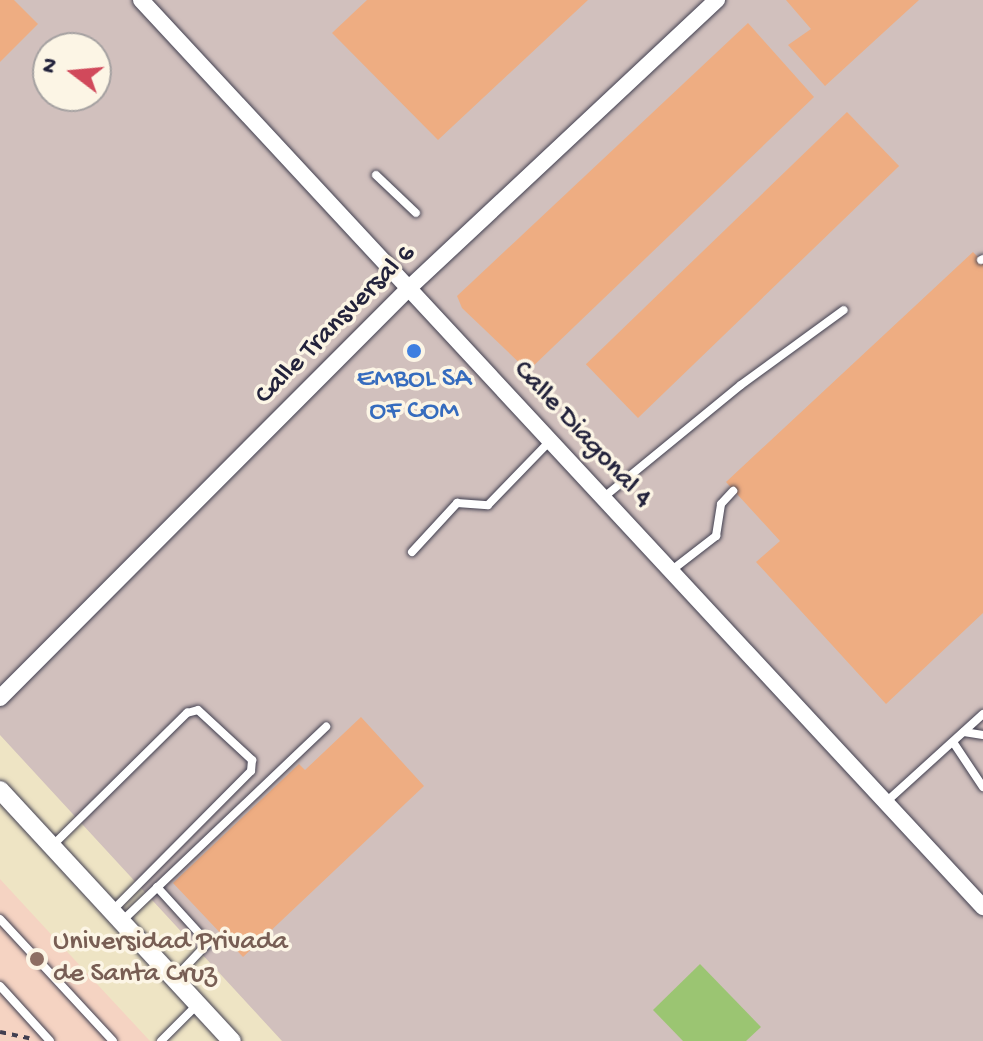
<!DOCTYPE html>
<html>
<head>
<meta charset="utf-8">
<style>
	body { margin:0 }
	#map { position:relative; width:983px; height:1041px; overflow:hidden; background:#eee4c4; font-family:"Gochi Hand",sans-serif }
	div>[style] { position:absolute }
	.built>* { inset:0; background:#f5d3c2 }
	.industrial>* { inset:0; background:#d1c0bd }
	.green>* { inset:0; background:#9bc572 }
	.building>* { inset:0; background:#eead82; transform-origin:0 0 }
	.path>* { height:4px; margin-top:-2px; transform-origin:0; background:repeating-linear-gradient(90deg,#413f50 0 6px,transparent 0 12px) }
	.roads { filter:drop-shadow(0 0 2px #413f50) drop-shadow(0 0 2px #413f50) }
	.service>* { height:8px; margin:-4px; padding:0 4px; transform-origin:4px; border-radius:4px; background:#fff }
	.minor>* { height:16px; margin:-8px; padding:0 8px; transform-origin:8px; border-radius:8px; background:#fff }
	.tertiary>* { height:18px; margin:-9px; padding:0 9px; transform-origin:9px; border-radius:9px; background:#fff }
	.dots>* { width:22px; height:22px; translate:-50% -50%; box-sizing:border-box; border:4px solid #fcf5e5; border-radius:50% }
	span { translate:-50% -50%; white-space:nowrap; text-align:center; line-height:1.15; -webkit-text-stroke:7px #fcf5e5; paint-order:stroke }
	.street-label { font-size:28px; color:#22223b }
	.shop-label { font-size:28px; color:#366cbe }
	.education-label { font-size:28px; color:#785e54 }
	.left { translate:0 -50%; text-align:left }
	.north { position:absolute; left:32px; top:32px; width:80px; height:80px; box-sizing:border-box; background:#fcf5e5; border:2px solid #a5a1a1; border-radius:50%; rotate:286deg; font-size:22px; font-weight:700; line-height:32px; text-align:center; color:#22223b }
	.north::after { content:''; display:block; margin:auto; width:28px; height:36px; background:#d1495b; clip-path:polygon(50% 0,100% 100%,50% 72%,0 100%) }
</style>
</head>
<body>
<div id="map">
	<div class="built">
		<div style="clip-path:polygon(0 879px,97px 984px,150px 1041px,0 1041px)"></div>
	</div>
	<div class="industrial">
		<div style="clip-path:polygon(evenodd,0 0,983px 0,983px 1041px,282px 1041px,0 735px,0 0,48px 48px,96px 48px,96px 96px,48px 96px,48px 48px)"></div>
	</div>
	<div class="green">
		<div style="clip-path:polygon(700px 964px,761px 1027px,746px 1041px,683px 1041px,653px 1010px)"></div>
	</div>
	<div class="building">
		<div style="clip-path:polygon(0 0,14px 0,38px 24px,0 62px)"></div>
		<div style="clip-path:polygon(367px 0,588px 0,438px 140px,332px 33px)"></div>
		<div style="clip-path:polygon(786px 0,919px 0,825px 86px,788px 45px,811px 29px)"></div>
		<div style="clip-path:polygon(748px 23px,814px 97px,528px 371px,462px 308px,457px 296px)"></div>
		<div style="left:847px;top:112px;width:75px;height:363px;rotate:46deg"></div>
		<div style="clip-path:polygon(973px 252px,983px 262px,983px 613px,886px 704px,756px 562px,780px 541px,726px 482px)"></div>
		<div style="clip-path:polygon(361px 717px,424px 786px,243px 957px,173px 883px,299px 764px,305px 770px)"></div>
	</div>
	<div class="path">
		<div style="left:0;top:1032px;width:30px;rotate:12deg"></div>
	</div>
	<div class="roads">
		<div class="service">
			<div style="left:376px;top:175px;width:55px;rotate:43.5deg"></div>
			<div style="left:981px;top:260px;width:2px;rotate:-27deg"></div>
			<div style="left:604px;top:497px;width:177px;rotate:-39.3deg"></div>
			<div style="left:741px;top:385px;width:127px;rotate:-36.1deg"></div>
			<div style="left:412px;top:552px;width:67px;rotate:-47.4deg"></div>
			<div style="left:457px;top:503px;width:31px;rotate:4deg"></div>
			<div style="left:488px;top:505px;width:89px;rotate:-45.9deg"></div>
			<div style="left:672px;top:570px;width:56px;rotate:-37.7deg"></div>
			<div style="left:716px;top:536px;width:32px;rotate:-81deg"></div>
			<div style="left:721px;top:504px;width:18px;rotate:-47deg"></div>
			<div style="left:964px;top:732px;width:19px;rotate:9deg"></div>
			<div style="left:953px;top:742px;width:54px;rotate:56.3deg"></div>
			<div style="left:886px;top:802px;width:131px;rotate:-42.2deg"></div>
			<div style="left:52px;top:846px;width:190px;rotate:-44.6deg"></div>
			<div style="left:187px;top:713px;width:11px;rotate:-15deg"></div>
			<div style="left:198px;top:710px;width:74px;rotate:42.8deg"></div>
			<div style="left:252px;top:760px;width:11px;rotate:95deg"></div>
			<div style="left:251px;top:771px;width:197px;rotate:134.8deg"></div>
			<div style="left:157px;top:887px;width:76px;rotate:47.7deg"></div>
			<div style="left:208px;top:943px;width:50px;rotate:133.4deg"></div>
			<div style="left:0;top:919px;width:166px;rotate:47.2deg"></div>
			<div style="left:122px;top:921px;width:282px;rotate:-43.6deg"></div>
			<div style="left:0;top:986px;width:74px;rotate:47.7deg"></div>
			<div style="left:161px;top:1041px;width:51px;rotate:-45deg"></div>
		</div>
		<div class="minor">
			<div style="left:141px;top:0;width:1238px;rotate:47.13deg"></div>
			<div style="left:0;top:698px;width:579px;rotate:-45.07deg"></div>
			<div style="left:409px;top:288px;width:422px;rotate:-43.1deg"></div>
		</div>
		<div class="tertiary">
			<div style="left:0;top:790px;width:342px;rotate:47.3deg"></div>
		</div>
	</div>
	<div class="dots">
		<div style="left:414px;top:351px;background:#3f7fe0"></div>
		<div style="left:37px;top:959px;background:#8d6e63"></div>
	</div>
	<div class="street-label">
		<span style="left:336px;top:325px;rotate:-45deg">Calle Transversal 6</span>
		<span style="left:582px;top:435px;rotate:47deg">Calle Diagonal 4</span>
	</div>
	<div class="shop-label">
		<span style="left:414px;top:396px">EMBOL SA<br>OF COM</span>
	</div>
	<div class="education-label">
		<span class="left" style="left:53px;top:959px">Universidad Privada<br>de Santa Cruz</span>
	</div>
	<div class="north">N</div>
</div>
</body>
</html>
